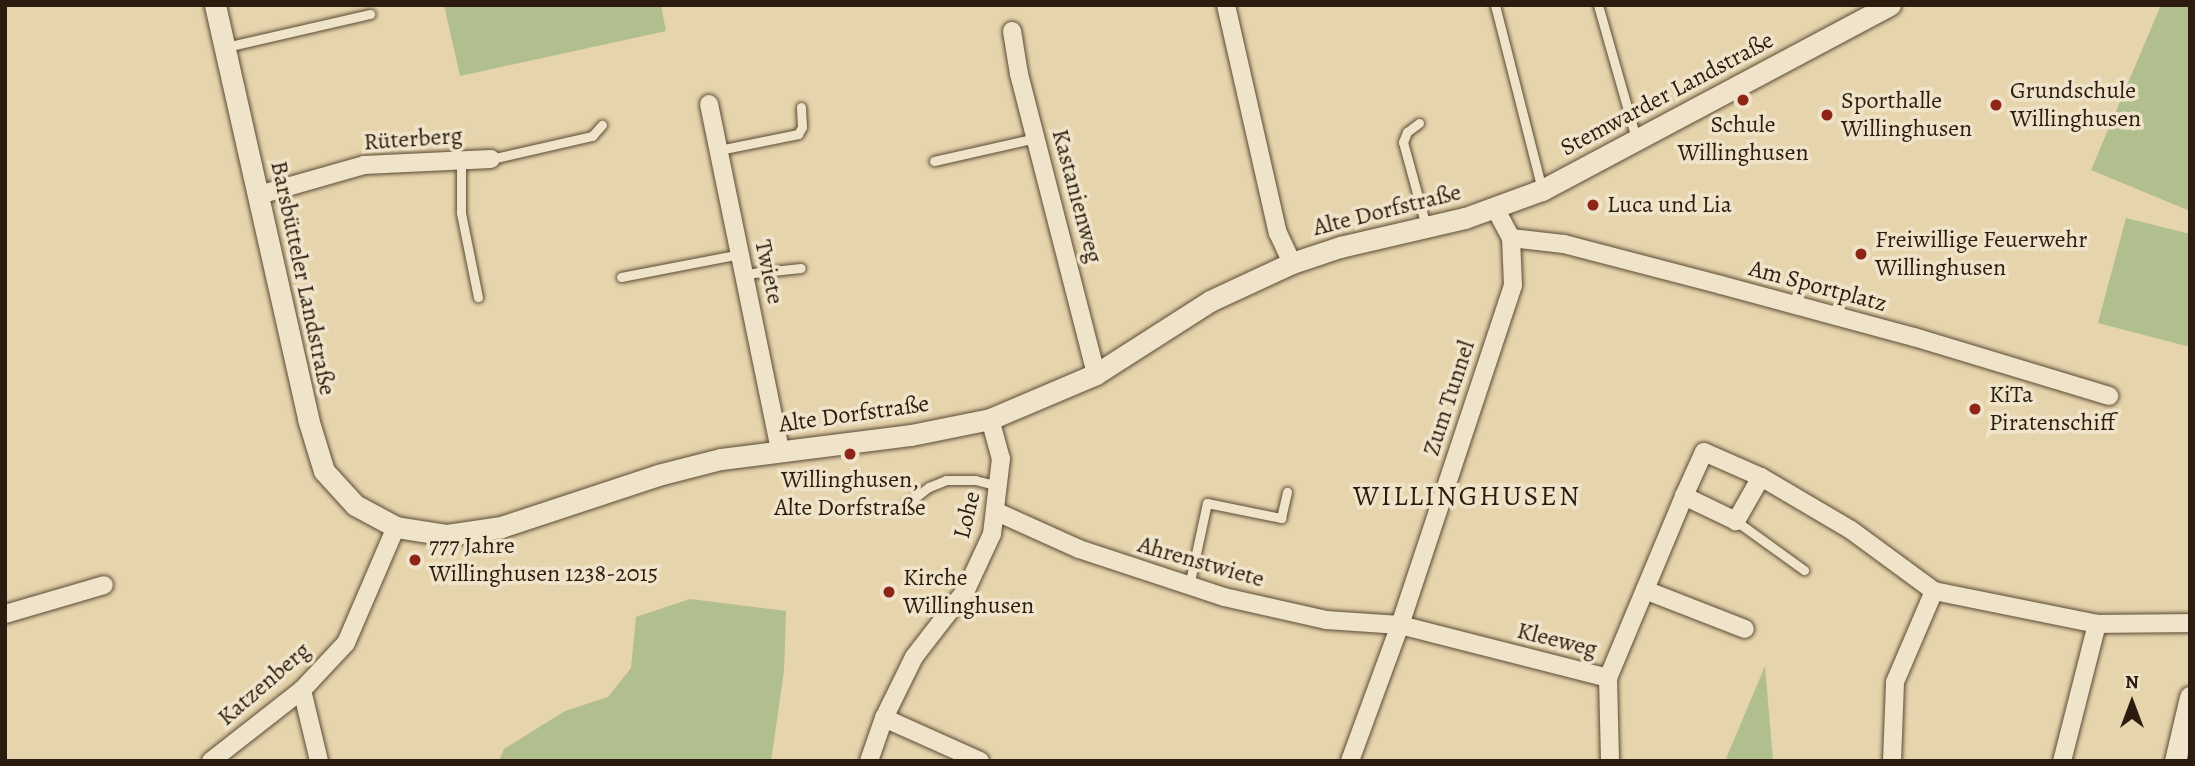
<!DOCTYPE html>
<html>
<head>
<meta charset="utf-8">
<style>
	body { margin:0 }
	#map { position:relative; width:2195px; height:766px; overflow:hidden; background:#e6d4ac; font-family:Alegreya,serif }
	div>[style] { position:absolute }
	.green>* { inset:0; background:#b1be8d }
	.roads { filter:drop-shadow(0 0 2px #5a4a36) drop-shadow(0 0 2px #5a4a36) }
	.service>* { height:9px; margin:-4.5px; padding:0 4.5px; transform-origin:4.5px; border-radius:4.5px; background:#efe3c9 }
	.minor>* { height:18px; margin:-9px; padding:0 9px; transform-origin:9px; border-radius:9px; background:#efe3c9 }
	.tertiary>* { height:21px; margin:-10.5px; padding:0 10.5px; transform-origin:10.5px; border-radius:10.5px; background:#efe3c9 }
	.dots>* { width:19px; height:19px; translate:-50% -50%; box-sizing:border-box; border:4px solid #efe3c9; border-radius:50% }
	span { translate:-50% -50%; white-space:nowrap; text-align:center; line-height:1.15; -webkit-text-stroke:7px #efe3c9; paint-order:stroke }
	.poi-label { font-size:24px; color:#2b1c0f }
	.left { translate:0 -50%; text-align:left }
	.street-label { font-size:24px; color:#2b1c0f }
	.quarter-label { font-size:28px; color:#2b1c0f; letter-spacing:2px }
	.frame { position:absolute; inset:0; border:7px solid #2b1c0f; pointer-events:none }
	.north { position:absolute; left:2097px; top:668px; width:70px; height:70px; -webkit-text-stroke:5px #efe3c9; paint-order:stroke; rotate:0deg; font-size:19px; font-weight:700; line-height:28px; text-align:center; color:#2b1c0f }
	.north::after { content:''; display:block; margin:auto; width:24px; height:32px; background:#2b1c0f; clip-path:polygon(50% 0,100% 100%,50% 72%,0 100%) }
</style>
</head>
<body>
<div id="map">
	<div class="green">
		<div style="clip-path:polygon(444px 5px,661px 5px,666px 31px,460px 76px)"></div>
		<div style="clip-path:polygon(2161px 5px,2190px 5px,2190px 211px,2091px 170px)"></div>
		<div style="clip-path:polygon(2126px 218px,2190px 234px,2190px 347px,2098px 323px)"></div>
		<div style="clip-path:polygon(690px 599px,786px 611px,784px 671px,771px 761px,499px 761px,504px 749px,565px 711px,608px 697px,631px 668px,636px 617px)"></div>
		<div style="clip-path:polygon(1765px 666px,1773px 761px,1725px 761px)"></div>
	</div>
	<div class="roads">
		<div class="service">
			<div style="left:1495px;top:5px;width:191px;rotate:75.7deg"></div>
			<div style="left:1598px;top:5px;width:138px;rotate:74.1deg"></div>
			<div style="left:226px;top:47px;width:148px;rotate:-12.9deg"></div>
			<div style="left:1419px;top:123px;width:15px;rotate:143deg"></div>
			<div style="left:1407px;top:132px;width:11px;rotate:112deg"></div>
			<div style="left:1403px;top:142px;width:87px;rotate:74.7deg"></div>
			<div style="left:719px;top:150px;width:81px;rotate:-11.4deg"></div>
			<div style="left:798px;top:134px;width:8px;rotate:-60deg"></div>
			<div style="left:802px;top:127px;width:20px;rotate:-93deg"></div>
			<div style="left:491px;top:159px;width:104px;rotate:-12.8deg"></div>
			<div style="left:592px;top:136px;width:15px;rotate:-48deg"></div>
			<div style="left:461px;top:160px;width:53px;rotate:90deg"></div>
			<div style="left:461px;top:213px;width:86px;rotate:78.6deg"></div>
			<div style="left:934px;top:161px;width:105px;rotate:-12.7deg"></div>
			<div style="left:744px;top:274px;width:57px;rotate:-6deg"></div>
			<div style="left:621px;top:277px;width:121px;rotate:-10.9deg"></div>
			<div style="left:903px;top:507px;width:33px;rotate:-38deg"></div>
			<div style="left:929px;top:487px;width:18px;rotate:-22deg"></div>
			<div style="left:946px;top:480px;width:29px"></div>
			<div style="left:975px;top:480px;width:25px;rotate:14deg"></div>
			<div style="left:1736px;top:521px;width:84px;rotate:35.8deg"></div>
			<div style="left:1189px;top:586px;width:85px;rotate:-77.8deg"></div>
			<div style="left:1207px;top:503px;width:76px;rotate:11.5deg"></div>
			<div style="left:1281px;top:518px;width:27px;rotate:-77deg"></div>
		</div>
		<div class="minor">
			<div style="left:1226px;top:5px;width:234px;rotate:77.2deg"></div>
			<div style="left:1278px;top:233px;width:33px;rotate:65deg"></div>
			<div style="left:1012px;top:31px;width:44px;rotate:80.8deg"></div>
			<div style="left:1019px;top:74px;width:310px;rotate:75.6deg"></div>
			<div style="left:709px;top:104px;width:353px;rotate:78.4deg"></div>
			<div style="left:259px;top:195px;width:109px;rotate:-15.9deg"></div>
			<div style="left:364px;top:165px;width:127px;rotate:-2.7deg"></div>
			<div style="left:1511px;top:238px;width:53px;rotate:6.5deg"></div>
			<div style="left:1564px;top:244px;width:162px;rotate:14.6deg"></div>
			<div style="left:1721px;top:285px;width:200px;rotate:15.1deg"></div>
			<div style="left:1914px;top:337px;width:204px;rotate:16.8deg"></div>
			<div style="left:1761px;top:477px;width:104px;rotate:30.5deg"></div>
			<div style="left:1851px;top:530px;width:103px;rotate:36.3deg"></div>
			<div style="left:1934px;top:591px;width:166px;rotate:11.4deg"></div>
			<div style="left:2097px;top:624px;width:141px;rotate:104.3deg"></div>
			<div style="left:997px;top:512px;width:90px;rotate:24.3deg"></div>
			<div style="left:1079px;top:549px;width:153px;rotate:18.3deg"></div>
			<div style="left:1224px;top:597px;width:105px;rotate:12.7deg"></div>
			<div style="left:1326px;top:620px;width:74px;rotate:3.9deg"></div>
			<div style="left:1400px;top:625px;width:215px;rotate:14.3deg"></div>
			<div style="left:1608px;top:678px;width:197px;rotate:-67.3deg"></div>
			<div style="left:1684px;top:496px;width:48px;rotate:-65.6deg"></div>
			<div style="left:1704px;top:452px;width:62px;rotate:23.7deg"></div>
			<div style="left:1761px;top:477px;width:51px;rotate:119.6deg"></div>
			<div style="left:1736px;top:521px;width:58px;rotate:-154.3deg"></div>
			<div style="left:1645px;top:590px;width:107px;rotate:21.3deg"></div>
			<div style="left:5px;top:614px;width:103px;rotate:-16.3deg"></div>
			<div style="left:2097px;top:624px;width:93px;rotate:-0.6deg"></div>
			<div style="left:1608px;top:678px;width:83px;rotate:88.6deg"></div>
			<div style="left:302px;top:690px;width:73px;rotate:76.5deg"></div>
			<div style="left:884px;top:718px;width:105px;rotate:24.1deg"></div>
			<div style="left:211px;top:761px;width:115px;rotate:-38deg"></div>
			<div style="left:302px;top:690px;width:64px;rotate:-46.9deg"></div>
			<div style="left:346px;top:643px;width:126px;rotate:-66.7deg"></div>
			<div style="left:869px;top:761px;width:46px;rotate:-70.8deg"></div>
			<div style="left:884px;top:718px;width:68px;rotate:-63.8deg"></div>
			<div style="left:914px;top:657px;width:85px;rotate:-52.2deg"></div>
			<div style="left:966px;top:590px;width:62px;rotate:-65.1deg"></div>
			<div style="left:992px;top:534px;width:76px;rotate:-83.2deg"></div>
			<div style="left:1001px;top:459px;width:41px;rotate:-105.4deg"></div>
			<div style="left:1350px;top:761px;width:145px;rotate:-69.8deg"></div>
			<div style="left:1400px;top:625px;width:358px;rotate:-71.6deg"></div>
			<div style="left:1513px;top:285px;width:47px;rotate:-92.4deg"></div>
			<div style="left:1511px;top:238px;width:34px;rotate:-118deg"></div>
			<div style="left:1892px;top:761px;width:79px;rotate:-87.8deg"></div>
			<div style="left:1895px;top:682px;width:99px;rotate:-66.8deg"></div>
		</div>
		<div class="tertiary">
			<div style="left:215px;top:5px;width:424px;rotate:77.3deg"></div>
			<div style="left:308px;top:419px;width:54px;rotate:72.9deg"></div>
			<div style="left:324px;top:471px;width:46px;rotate:47.6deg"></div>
			<div style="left:355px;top:505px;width:47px;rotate:28.2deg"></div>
			<div style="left:396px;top:527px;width:52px;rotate:8.9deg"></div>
			<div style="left:447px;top:535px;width:55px;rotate:-8.4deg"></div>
			<div style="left:501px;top:527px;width:165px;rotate:-18.3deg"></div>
			<div style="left:658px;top:475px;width:65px;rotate:-14.3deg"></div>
			<div style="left:721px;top:459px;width:192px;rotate:-7.2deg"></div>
			<div style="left:911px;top:435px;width:81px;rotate:-11.4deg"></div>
			<div style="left:990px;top:419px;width:115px;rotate:-23deg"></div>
			<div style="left:1096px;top:374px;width:135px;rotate:-32.6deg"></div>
			<div style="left:1210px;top:301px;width:90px;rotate:-24.9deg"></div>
			<div style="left:1292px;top:263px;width:51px;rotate:-18.4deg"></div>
			<div style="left:1340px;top:247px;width:128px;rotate:-13.1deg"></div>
			<div style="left:1465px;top:218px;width:82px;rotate:-20deg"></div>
			<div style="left:1542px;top:190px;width:394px;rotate:-28deg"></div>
			<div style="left:2175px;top:761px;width:66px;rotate:-76.8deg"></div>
		</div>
	</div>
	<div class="dots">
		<div style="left:1743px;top:100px;background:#8f2418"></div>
		<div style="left:1996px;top:105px;background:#8f2418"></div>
		<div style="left:1827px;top:115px;background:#8f2418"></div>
		<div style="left:1593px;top:205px;background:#8f2418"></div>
		<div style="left:1861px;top:254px;background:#8f2418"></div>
		<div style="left:1975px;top:409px;background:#8f2418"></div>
		<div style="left:850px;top:454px;background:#8f2418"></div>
		<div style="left:415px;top:560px;background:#8f2418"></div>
		<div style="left:889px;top:592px;background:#8f2418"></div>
	</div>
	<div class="poi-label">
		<span class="left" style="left:2010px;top:105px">Grundschule<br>Willinghusen</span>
		<span class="left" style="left:1841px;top:115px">Sporthalle<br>Willinghusen</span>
		<span style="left:1743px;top:139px">Schule<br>Willinghusen</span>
		<span class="left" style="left:1607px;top:205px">Luca und Lia</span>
		<span class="left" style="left:1875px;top:254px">Freiwillige Feuerwehr<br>Willinghusen</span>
		<span class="left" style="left:1989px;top:409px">KiTa<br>Piratenschiff</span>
		<span style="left:850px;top:494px">Willinghusen,<br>Alte Dorfstraße</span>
		<span class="left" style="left:429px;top:560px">777 Jahre<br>Willinghusen 1238-2015</span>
		<span class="left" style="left:903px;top:592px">Kirche<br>Willinghusen</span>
	</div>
	<div class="street-label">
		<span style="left:1667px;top:94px;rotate:-28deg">Stemwarder Landstraße</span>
		<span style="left:413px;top:139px;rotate:-4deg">Rüterberg</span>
		<span style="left:1077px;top:196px;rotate:75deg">Kastanienweg</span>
		<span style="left:1387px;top:210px;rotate:-14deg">Alte Dorfstraße</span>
		<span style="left:769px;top:272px;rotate:78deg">Twiete</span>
		<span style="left:303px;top:278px;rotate:78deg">Barsbütteler Landstraße</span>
		<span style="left:1818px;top:286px;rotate:15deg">Am Sportplatz</span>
		<span style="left:1449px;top:398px;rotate:-72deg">Zum Tunnel</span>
		<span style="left:854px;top:414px;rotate:-8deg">Alte Dorfstraße</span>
		<span style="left:967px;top:515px;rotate:-76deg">Lohe</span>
		<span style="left:1201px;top:562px;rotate:16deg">Ahrenstwiete</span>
		<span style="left:1557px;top:640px;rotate:14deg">Kleeweg</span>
		<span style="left:264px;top:684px;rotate:-41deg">Katzenberg</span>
	</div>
	<div class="quarter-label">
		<span style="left:1467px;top:496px">WILLINGHUSEN</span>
	</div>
	<div class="frame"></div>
	<div class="north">N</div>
</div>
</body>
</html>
